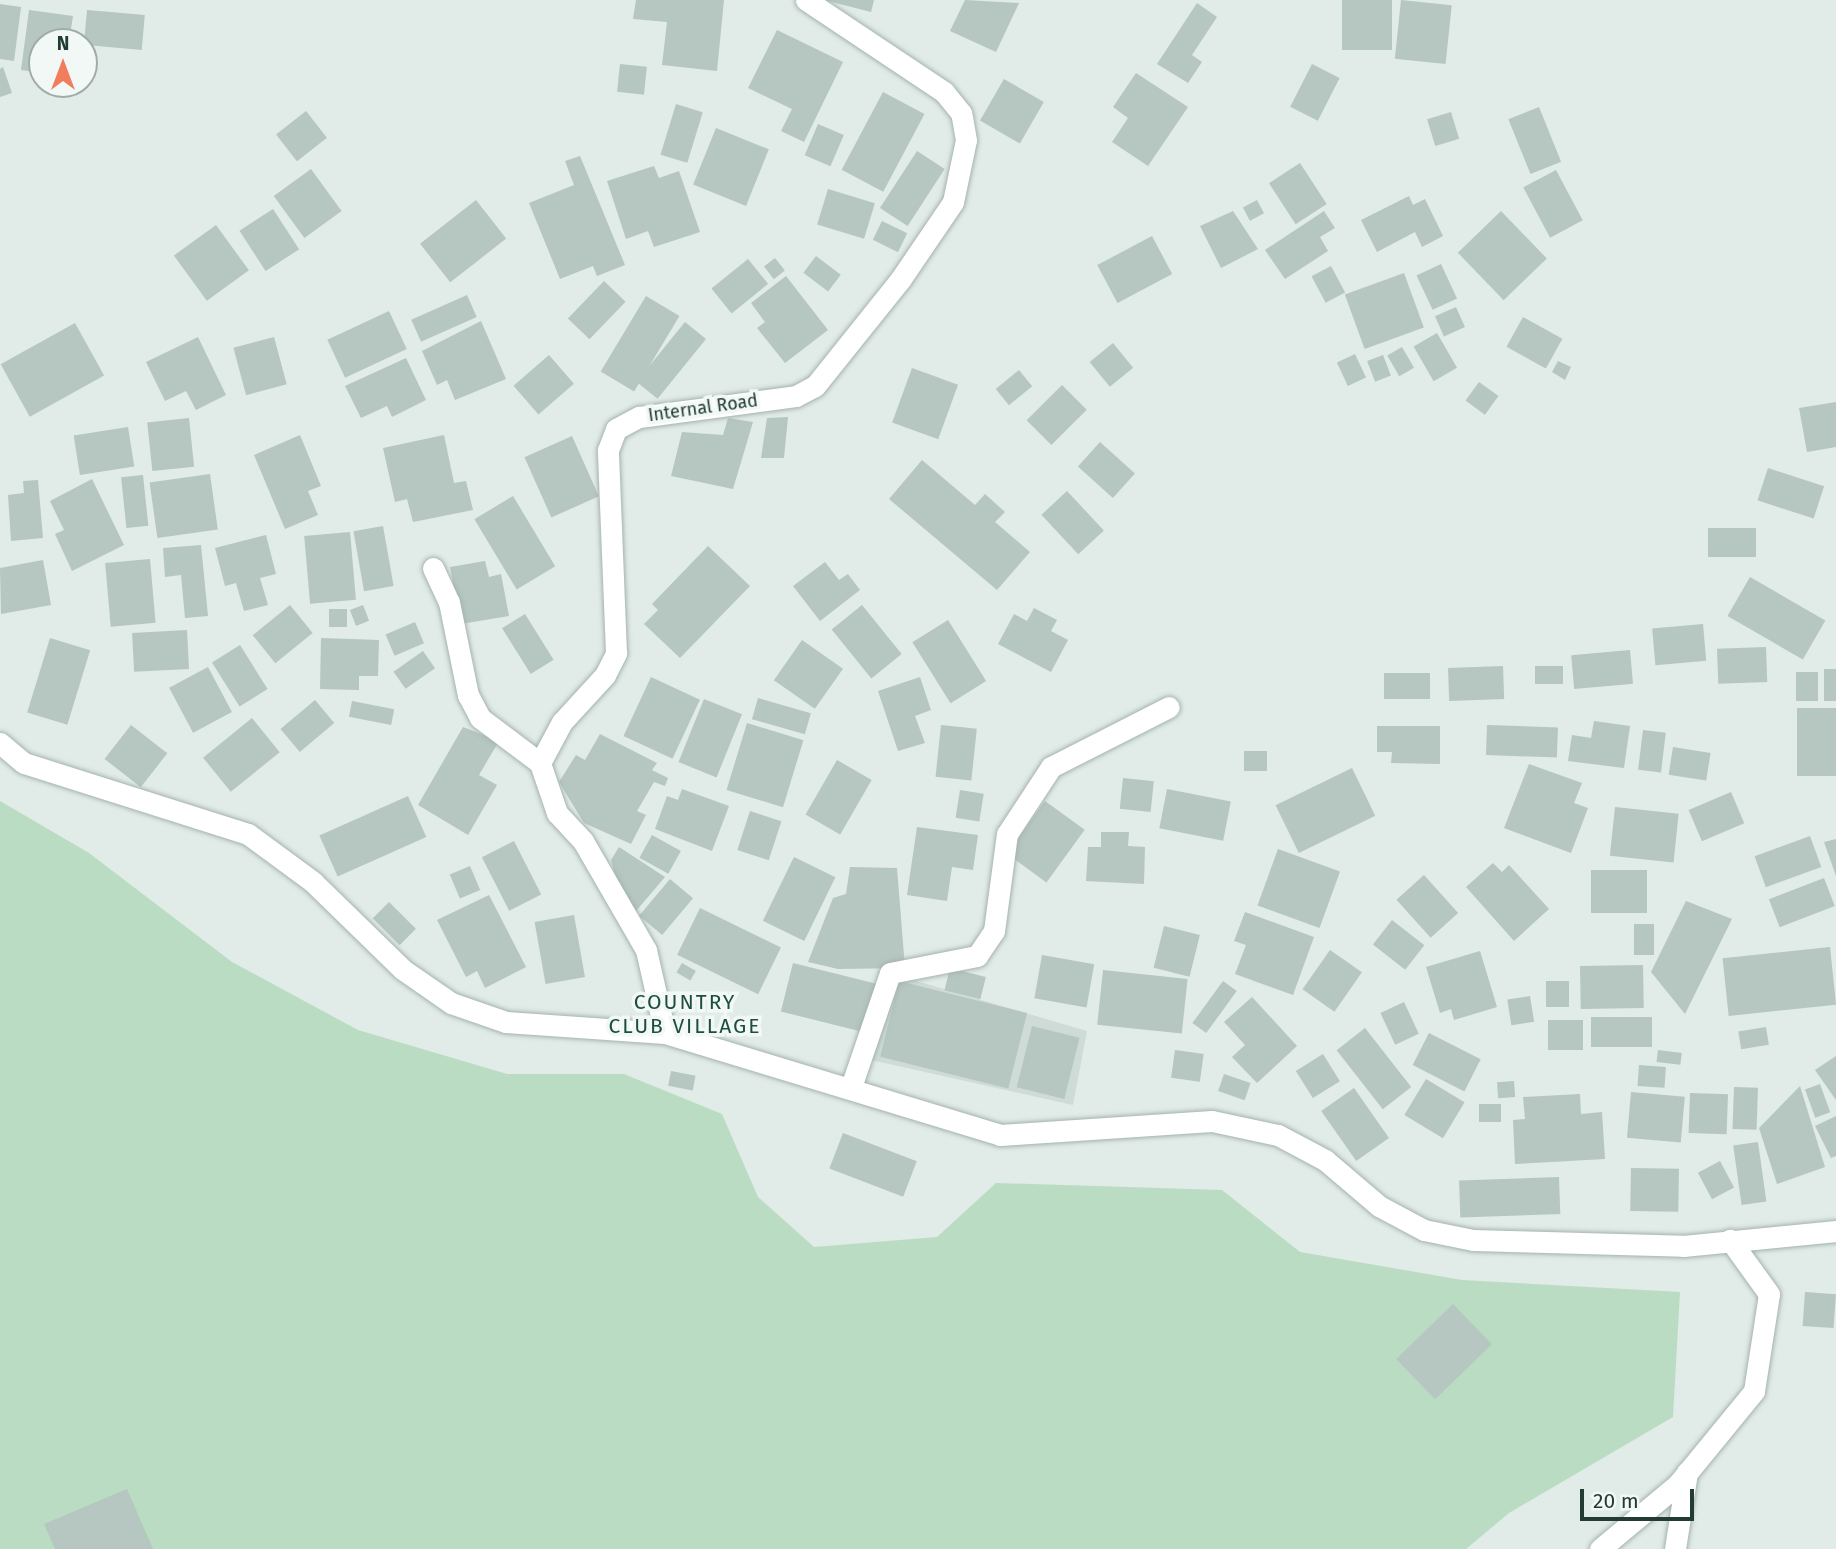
<!DOCTYPE html>
<html>
<head>
<meta charset="utf-8">
<style>
	body { margin:0 }
	#map { position:relative; width:1836px; height:1549px; overflow:hidden; background:#e1ebe7; font-family:"Fira Sans",sans-serif }
	div>[style] { position:absolute }
	.built>* { inset:0; background:#cfdbd6 }
	.green>* { inset:0; background:#badcc3 }
	.building>* { inset:0; background:#b6c6c0; transform-origin:0 0 }
	.roads { filter:drop-shadow(0 0 2px #a4b3ae) drop-shadow(0 0 2px #a4b3ae) }
	.minor>* { height:21px; margin:-10.5px; padding:0 10.5px; transform-origin:10.5px; border-radius:10.5px; background:#fff }
	.secondary>* { height:21px; margin:-10.5px; padding:0 10.5px; transform-origin:10.5px; border-radius:10.5px; background:#fff }
	span { translate:-50% -50%; white-space:nowrap; text-align:center; line-height:1.15; -webkit-text-stroke:7px #f2f8f5; paint-order:stroke }
	.street-label { font-size:18px; color:#223c34 }
	.quarter-label { font-size:21px; color:#1e4e41; letter-spacing:2px }
	.north { position:absolute; left:28px; top:28px; width:70px; height:70px; box-sizing:border-box; background:#f2f8f5; border:2px solid #9fada8; border-radius:50%; rotate:0deg; font-size:19px; font-weight:700; line-height:28px; text-align:center; color:#223c34 }
	.north::after { content:''; display:block; margin:auto; width:24px; height:32px; background:#f07d5b; clip-path:polygon(50% 0,100% 100%,50% 72%,0 100%) }
	.scale { position:absolute; left:1580px; top:1489px; width:114px; height:32px; box-sizing:border-box; border:4px solid #223c34; border-top:0; padding-left:9px; font-size:21px; line-height:24px; white-space:nowrap; color:#223c34; -webkit-text-stroke:5px #f2f8f5; paint-order:stroke }
</style>
</head>
<body>
<div id="map">
	<div class="built">
		<div style="clip-path:polygon(896px 975px,1087px 1031px,1073px 1105px,871px 1060px)"></div>
	</div>
	<div class="green">
		<div style="clip-path:polygon(0 801px,89px 853px,232px 962px,358px 1030px,507px 1074px,624px 1074px,722px 1114px,758px 1197px,814px 1247px,937px 1237px,996px 1183px,1222px 1190px,1300px 1252px,1462px 1280px,1680px 1292px,1673px 1417px,1509px 1513px,1466px 1549px,0 1549px)"></div>
	</div>
	<div class="building">
		<div style="clip-path:polygon(636px 0,724px 0,717px 71px,662px 65px,667px 22px,633px 19px)"></div>
		<div style="clip-path:polygon(824px 0,874px 0,871px 12px)"></div>
		<div style="clip-path:polygon(965px 0,1019px 3px,996px 52px,950px 31px)"></div>
		<div style="left:1342px;top:0;width:50px;height:50px"></div>
		<div style="left:1401px;top:0;width:51px;height:59px;rotate:6deg"></div>
		<div style="clip-path:polygon(1197px 3px,1217px 17px,1192px 55px,1202px 62px,1188px 83px,1157px 64px)"></div>
		<div style="clip-path:polygon(0 4px,21px 7px,14px 61px,0 59px)"></div>
		<div style="clip-path:polygon(29px 10px,73px 16px,69px 42px,42px 42px,42px 73px,21px 70px)"></div>
		<div style="left:87px;top:10px;width:58px;height:35px;rotate:5deg"></div>
		<div style="clip-path:polygon(777px 30px,843px 62px,804px 142px,781px 131px,792px 109px,748px 88px)"></div>
		<div style="left:620px;top:64px;width:27px;height:28px;rotate:6deg"></div>
		<div style="left:1312px;top:64px;width:31px;height:48px;rotate:27deg"></div>
		<div style="clip-path:polygon(3px 67px,12px 93px,0 97px,0 69px)"></div>
		<div style="clip-path:polygon(1136px 73px,1188px 107px,1148px 166px,1112px 142px,1128px 118px,1113px 107px)"></div>
		<div style="left:1004px;top:79px;width:46px;height:48px;rotate:30deg"></div>
		<div style="left:883px;top:92px;width:47px;height:88px;rotate:28deg"></div>
		<div style="left:676px;top:104px;width:28px;height:53px;rotate:17deg"></div>
		<div style="left:1539px;top:107px;width:59px;height:33px;rotate:68deg"></div>
		<div style="left:306px;top:111px;width:34px;height:38px;rotate:52deg"></div>
		<div style="left:1451px;top:112px;width:28px;height:25px;rotate:73deg"></div>
		<div style="left:818px;top:124px;width:28px;height:34px;rotate:23deg"></div>
		<div style="left:716px;top:128px;width:57px;height:61px;rotate:22deg"></div>
		<div style="left:917px;top:151px;width:33px;height:68px;rotate:33deg"></div>
		<div style="clip-path:polygon(580px 156px,625px 265px,597px 276px,593px 266px,560px 279px,529px 203px,574px 185px,565px 161px)"></div>
		<div style="left:1300px;top:163px;width:49px;height:37px;rotate:57deg"></div>
		<div style="clip-path:polygon(654px 166px,659px 178px,679px 171px,700px 232px,654px 247px,648px 231px,626px 239px,607px 181px)"></div>
		<div style="left:311px;top:169px;width:52px;height:46px;rotate:54deg"></div>
		<div style="left:1556px;top:170px;width:57px;height:37px;rotate:62deg"></div>
		<div style="left:828px;top:189px;width:49px;height:37px;rotate:17deg"></div>
		<div style="clip-path:polygon(1409px 196px,1413px 205px,1425px 199px,1443px 236px,1422px 247px,1415px 232px,1377px 252px,1361px 220px)"></div>
		<div style="left:476px;top:200px;width:49px;height:71px;rotate:52deg"></div>
		<div style="left:1257px;top:200px;width:15px;height:16px;rotate:62deg"></div>
		<div style="left:273px;top:209px;width:48px;height:40px;rotate:57deg"></div>
		<div style="clip-path:polygon(1233px 211px,1258px 249px,1221px 268px,1200px 226px)"></div>
		<div style="clip-path:polygon(1324px 211px,1335px 228px,1320px 237px,1328px 251px,1285px 279px,1265px 250px)"></div>
		<div style="left:1501px;top:211px;width:66px;height:60px;rotate:46deg"></div>
		<div style="left:882px;top:221px;width:28px;height:21px;rotate:26deg"></div>
		<div style="left:216px;top:225px;width:56px;height:52px;rotate:54deg"></div>
		<div style="left:1152px;top:236px;width:43px;height:62px;rotate:62deg"></div>
		<div style="left:816px;top:256px;width:31px;height:21px;rotate:37deg"></div>
		<div style="left:775px;top:258px;width:16px;height:14px;rotate:52deg"></div>
		<div style="left:748px;top:259px;width:32px;height:47px;rotate:51deg"></div>
		<div style="left:1441px;top:264px;width:38px;height:27px;rotate:65deg"></div>
		<div style="left:1331px;top:266px;width:30px;height:22px;rotate:62deg"></div>
		<div style="left:1404px;top:273px;width:58px;height:63px;rotate:70deg"></div>
		<div style="clip-path:polygon(786px 276px,828px 330px,785px 363px,757px 328px,765px 322px,751px 303px)"></div>
		<div style="left:604px;top:281px;width:30px;height:52px;rotate:44deg"></div>
		<div style="left:467px;top:295px;width:24px;height:61px;rotate:66deg"></div>
		<div style="left:646px;top:296px;width:39px;height:88px;rotate:31deg"></div>
		<div style="left:1456px;top:307px;width:22px;height:23px;rotate:66deg"></div>
		<div style="left:389px;top:311px;width:42px;height:68px;rotate:65deg"></div>
		<div style="left:1523px;top:317px;width:45px;height:34px;rotate:29deg"></div>
		<div style="clip-path:polygon(481px 321px,506px 379px,455px 400px,447px 380px,437px 385px,422px 351px)"></div>
		<div style="left:685px;top:322px;width:27px;height:77px;rotate:39deg"></div>
		<div style="left:75px;top:323px;width:60px;height:85px;rotate:61deg"></div>
		<div style="left:1437px;top:333px;width:40px;height:27px;rotate:60deg"></div>
		<div style="clip-path:polygon(198px 337px,226px 395px,196px 410px,186px 391px,165px 401px,146px 362px)"></div>
		<div style="left:274px;top:337px;width:49px;height:42px;rotate:75deg"></div>
		<div style="left:1113px;top:343px;width:32px;height:30px;rotate:51deg"></div>
		<div style="left:1402px;top:347px;width:24px;height:17px;rotate:60deg"></div>
		<div style="left:1355px;top:354px;width:26px;height:20px;rotate:65deg"></div>
		<div style="left:549px;top:355px;width:38px;height:47px;rotate:49deg"></div>
		<div style="left:1383px;top:355px;width:22px;height:17px;rotate:69deg"></div>
		<div style="clip-path:polygon(406px 358px,426px 400px,392px 417px,387px 406px,361px 418px,345px 386px)"></div>
		<div style="clip-path:polygon(1558px 361px,1571px 367px,1565px 380px,1552px 372px)"></div>
		<div style="left:912px;top:368px;width:49px;height:58px;rotate:20deg"></div>
		<div style="left:1019px;top:370px;width:21px;height:30px;rotate:51deg"></div>
		<div style="left:1479px;top:382px;width:24px;height:23px;rotate:36deg"></div>
		<div style="left:1062px;top:385px;width:35px;height:50px;rotate:45deg"></div>
		<div style="clip-path:polygon(1836px 402px,1836px 447px,1807px 452px,1799px 408px)"></div>
		<div style="clip-path:polygon(788px 417px,784px 458px,761px 458px,767px 418px)"></div>
		<div style="left:189px;top:418px;width:49px;height:42px;rotate:84deg"></div>
		<div style="clip-path:polygon(728px 418px,753px 422px,733px 489px,671px 476px,682px 432px,723px 435px)"></div>
		<div style="left:128px;top:427px;width:40px;height:55px;rotate:81deg"></div>
		<div style="clip-path:polygon(300px 435px,321px 486px,308px 491px,318px 515px,285px 529px,254px 455px)"></div>
		<div style="clip-path:polygon(444px 435px,454px 483px,466px 481px,473px 510px,413px 522px,407px 499px,395px 502px,383px 448px)"></div>
		<div style="left:572px;top:436px;width:66px;height:52px;rotate:66deg"></div>
		<div style="left:1100px;top:442px;width:47px;height:33px;rotate:42deg"></div>
		<div style="clip-path:polygon(922px 460px,975px 505px,985px 494px,1005px 512px,995px 522px,1030px 552px,997px 590px,889px 499px)"></div>
		<div style="left:1768px;top:468px;width:59px;height:34px;rotate:18deg"></div>
		<div style="left:210px;top:474px;width:56px;height:61px;rotate:82deg"></div>
		<div style="left:143px;top:475px;width:51px;height:22px;rotate:84deg"></div>
		<div style="clip-path:polygon(92px 479px,124px 545px,72px 571px,55px 534px,64px 530px,50px 501px)"></div>
		<div style="clip-path:polygon(38px 480px,43px 538px,11px 541px,8px 495px,24px 493px,23px 481px)"></div>
		<div style="left:1067px;top:491px;width:54px;height:35px;rotate:47deg"></div>
		<div style="left:513px;top:496px;width:82px;height:45px;rotate:59deg"></div>
		<div style="left:383px;top:526px;width:61px;height:30px;rotate:80deg"></div>
		<div style="left:1756px;top:528px;width:29px;height:48px;rotate:90deg"></div>
		<div style="left:350px;top:532px;width:68px;height:46px;rotate:85deg"></div>
		<div style="clip-path:polygon(266px 535px,276px 574px,260px 578px,268px 605px,244px 611px,236px 583px,225px 586px,215px 548px)"></div>
		<div style="clip-path:polygon(201px 545px,208px 616px,185px 618px,181px 575px,165px 577px,163px 548px)"></div>
		<div style="clip-path:polygon(708px 546px,750px 586px,680px 658px,644px 624px,658px 610px,652px 604px)"></div>
		<div style="left:150px;top:559px;width:64px;height:45px;rotate:85deg"></div>
		<div style="clip-path:polygon(43px 560px,51px 605px,1px 614px,0 568px)"></div>
		<div style="clip-path:polygon(485px 561px,489px 577px,501px 574px,509px 616px,461px 624px,450px 567px)"></div>
		<div style="clip-path:polygon(825px 562px,839px 580px,848px 574px,860px 590px,820px 621px,793px 586px)"></div>
		<div style="left:1750px;top:577px;width:87px;height:45px;rotate:30deg"></div>
		<div style="left:290px;top:605px;width:36px;height:48px;rotate:51deg"></div>
		<div style="left:363px;top:605px;width:17px;height:14px;rotate:69deg"></div>
		<div style="left:862px;top:605px;width:63px;height:39px;rotate:51deg"></div>
		<div style="clip-path:polygon(1034px 608px,1057px 620px,1051px 631px,1068px 640px,1051px 672px,998px 644px,1014px 614px,1027px 621px)"></div>
		<div style="left:347px;top:609px;width:18px;height:18px;rotate:90deg"></div>
		<div style="left:525px;top:614px;width:54px;height:27px;rotate:58deg"></div>
		<div style="left:948px;top:620px;width:72px;height:42px;rotate:58deg"></div>
		<div style="left:415px;top:622px;width:23px;height:32px;rotate:67deg"></div>
		<div style="left:1703px;top:624px;width:37px;height:51px;rotate:85deg"></div>
		<div style="left:187px;top:630px;width:39px;height:55px;rotate:87deg"></div>
		<div style="left:50px;top:638px;width:42px;height:78px;rotate:17deg"></div>
		<div style="clip-path:polygon(321px 638px,379px 640px,378px 676px,359px 676px,359px 690px,320px 689px)"></div>
		<div style="left:802px;top:640px;width:50px;height:49px;rotate:35deg"></div>
		<div style="left:240px;top:645px;width:52px;height:33px;rotate:58deg"></div>
		<div style="left:1766px;top:647px;width:35px;height:49px;rotate:88deg"></div>
		<div style="left:1630px;top:650px;width:34px;height:59px;rotate:85deg"></div>
		<div style="left:423px;top:651px;width:21px;height:36px;rotate:55deg"></div>
		<div style="left:1503px;top:666px;width:33px;height:55px;rotate:88deg"></div>
		<div style="left:1535px;top:666px;width:28px;height:18px"></div>
		<div style="left:208px;top:667px;width:51px;height:44px;rotate:62deg"></div>
		<div style="left:1824px;top:669px;width:12px;height:32px"></div>
		<div style="left:1818px;top:672px;width:29px;height:22px;rotate:90deg"></div>
		<div style="left:1384px;top:673px;width:46px;height:26px"></div>
		<div style="left:651px;top:677px;width:54px;height:65px;rotate:25deg"></div>
		<div style="clip-path:polygon(920px 677px,931px 710px,915px 716px,925px 743px,898px 751px,878px 691px)"></div>
		<div style="left:758px;top:698px;width:55px;height:22px;rotate:16deg"></div>
		<div style="left:704px;top:699px;width:41px;height:68px;rotate:22deg"></div>
		<div style="left:315px;top:700px;width:30px;height:45px;rotate:50deg"></div>
		<div style="left:352px;top:701px;width:43px;height:16px;rotate:11deg"></div>
		<div style="left:1836px;top:708px;width:68px;height:39px;rotate:90deg"></div>
		<div style="left:252px;top:718px;width:44px;height:63px;rotate:51deg"></div>
		<div style="clip-path:polygon(1594px 721px,1630px 726px,1624px 768px,1568px 761px,1572px 735px,1591px 738px)"></div>
		<div style="left:747px;top:723px;width:59px;height:70px;rotate:17deg"></div>
		<div style="left:131px;top:725px;width:46px;height:43px;rotate:38deg"></div>
		<div style="left:941px;top:725px;width:36px;height:52px;rotate:6deg"></div>
		<div style="left:1487px;top:725px;width:71px;height:30px;rotate:2deg"></div>
		<div style="clip-path:polygon(1377px 726px,1440px 726px,1440px 764px,1391px 763px,1392px 752px,1377px 752px)"></div>
		<div style="clip-path:polygon(463px 727px,499px 741px,479px 775px,497px 785px,468px 835px,418px 805px)"></div>
		<div style="left:1643px;top:730px;width:23px;height:40px;rotate:7deg"></div>
		<div style="clip-path:polygon(600px 734px,657px 763px,652px 770px,668px 778px,665px 786px,654px 782px,637px 811px,646px 815px,631px 844px,584px 823px,559px 782px,576px 755px,585px 760px)"></div>
		<div style="left:1673px;top:747px;width:38px;height:28px;rotate:9deg"></div>
		<div style="left:1244px;top:751px;width:23px;height:20px"></div>
		<div style="left:837px;top:760px;width:40px;height:63px;rotate:30deg"></div>
		<div style="clip-path:polygon(1529px 764px,1582px 783px,1574px 803px,1588px 808px,1571px 853px,1504px 828px)"></div>
		<div style="left:1352px;top:768px;width:53px;height:85px;rotate:64deg"></div>
		<div style="left:1123px;top:778px;width:31px;height:31px;rotate:6deg"></div>
		<div style="clip-path:polygon(682px 789px,729px 806px,712px 851px,655px 829px,667px 796px,678px 800px)"></div>
		<div style="left:1167px;top:789px;width:65px;height:40px;rotate:11deg"></div>
		<div style="left:960px;top:790px;width:24px;height:28px;rotate:9deg"></div>
		<div style="left:1731px;top:792px;width:34px;height:46px;rotate:67deg"></div>
		<div style="left:408px;top:796px;width:45px;height:97px;rotate:66deg"></div>
		<div style="left:1045px;top:801px;width:49px;height:65px;rotate:36deg"></div>
		<div style="left:1615px;top:807px;width:64px;height:49px;rotate:6deg"></div>
		<div style="left:750px;top:811px;width:33px;height:41px;rotate:18deg"></div>
		<div style="clip-path:polygon(917px 827px,978px 835px,973px 870px,952px 867px,947px 901px,907px 895px)"></div>
		<div style="clip-path:polygon(1101px 832px,1129px 832px,1128px 846px,1145px 847px,1144px 884px,1086px 881px,1088px 847px,1101px 847px)"></div>
		<div style="left:652px;top:835px;width:33px;height:26px;rotate:29deg"></div>
		<div style="left:1810px;top:836px;width:33px;height:59px;rotate:70deg"></div>
		<div style="clip-path:polygon(1836px 839px,1836px 876px,1824px 842px)"></div>
		<div style="left:514px;top:841px;width:60px;height:36px;rotate:63deg"></div>
		<div style="clip-path:polygon(619px 847px,665px 877px,636px 911px,621px 897px,611px 860px)"></div>
		<div style="left:1278px;top:849px;width:66px;height:60px;rotate:20deg"></div>
		<div style="left:794px;top:857px;width:46px;height:71px;rotate:26deg"></div>
		<div style="clip-path:polygon(1493px 863px,1502px 872px,1509px 865px,1549px 909px,1514px 941px,1466px 887px)"></div>
		<div style="left:470px;top:866px;width:26px;height:22px;rotate:67deg"></div>
		<div style="clip-path:polygon(850px 867px,897px 868px,905px 968px,838px 969px,808px 962px,833px 898px,846px 894px)"></div>
		<div style="left:1591px;top:870px;width:56px;height:43px"></div>
		<div style="left:1424px;top:875px;width:51px;height:37px;rotate:48deg"></div>
		<div style="left:1824px;top:878px;width:30px;height:59px;rotate:69deg"></div>
		<div style="left:670px;top:879px;width:30px;height:48px;rotate:40deg"></div>
		<div style="clip-path:polygon(489px 895px,526px 967px,485px 988px,477px 971px,466px 977px,437px 920px)"></div>
		<div style="clip-path:polygon(1686px 901px,1732px 919px,1685px 1014px,1651px 972px)"></div>
		<div style="left:389px;top:902px;width:38px;height:23px;rotate:45deg"></div>
		<div style="left:700px;top:908px;width:90px;height:52px;rotate:26deg"></div>
		<div style="clip-path:polygon(1245px 912px,1314px 937px,1293px 995px,1235px 974px,1246px 945px,1234px 941px)"></div>
		<div style="left:574px;top:915px;width:63px;height:40px;rotate:80deg"></div>
		<div style="left:1392px;top:920px;width:41px;height:31px;rotate:38deg"></div>
		<div style="left:1634px;top:924px;width:20px;height:31px"></div>
		<div style="left:1164px;top:926px;width:37px;height:43px;rotate:14deg"></div>
		<div style="left:1830px;top:947px;width:58px;height:108px;rotate:84deg"></div>
		<div style="left:1330px;top:950px;width:39px;height:48px;rotate:35deg"></div>
		<div style="clip-path:polygon(1480px 951px,1497px 1007px,1454px 1020px,1451px 1009px,1440px 1013px,1426px 967px)"></div>
		<div style="left:1042px;top:955px;width:53px;height:44px;rotate:10deg"></div>
		<div style="left:682px;top:963px;width:16px;height:11px;rotate:30deg"></div>
		<div style="left:793px;top:963px;width:89px;height:50px;rotate:14deg"></div>
		<div style="left:1643px;top:965px;width:43px;height:63px;rotate:89deg"></div>
		<div style="left:950px;top:968px;width:37px;height:23px;rotate:14deg"></div>
		<div style="left:1103px;top:970px;width:85px;height:55px;rotate:6deg"></div>
		<div style="left:899px;top:981px;width:132px;height:78px;rotate:14deg"></div>
		<div style="left:1223px;top:981px;width:17px;height:52px;rotate:36deg"></div>
		<div style="left:1546px;top:981px;width:23px;height:26px"></div>
		<div style="left:1530px;top:996px;width:26px;height:23px;rotate:81deg"></div>
		<div style="clip-path:polygon(1252px 997px,1297px 1046px,1257px 1083px,1232px 1057px,1245px 1045px,1224px 1022px)"></div>
		<div style="left:1404px;top:1002px;width:35px;height:26px;rotate:65deg"></div>
		<div style="left:1652px;top:1017px;width:30px;height:61px;rotate:90deg"></div>
		<div style="left:1548px;top:1020px;width:35px;height:30px"></div>
		<div style="left:1032px;top:1026px;width:49px;height:63px;rotate:14deg"></div>
		<div style="left:1766px;top:1027px;width:18px;height:28px;rotate:81deg"></div>
		<div style="left:1365px;top:1028px;width:75px;height:36px;rotate:52deg"></div>
		<div style="left:1429px;top:1033px;width:58px;height:36px;rotate:27deg"></div>
		<div style="left:1175px;top:1050px;width:29px;height:28px;rotate:8deg"></div>
		<div style="left:1658px;top:1050px;width:24px;height:12px;rotate:7deg"></div>
		<div style="left:1323px;top:1054px;width:32px;height:32px;rotate:58deg"></div>
		<div style="clip-path:polygon(1836px 1056px,1836px 1100px,1815px 1070px)"></div>
		<div style="left:1639px;top:1065px;width:27px;height:21px;rotate:4deg"></div>
		<div style="left:671px;top:1071px;width:25px;height:15px;rotate:11deg"></div>
		<div style="left:1224px;top:1074px;width:28px;height:18px;rotate:19deg"></div>
		<div style="left:1426px;top:1079px;width:45px;height:42px;rotate:31deg"></div>
		<div style="left:1514px;top:1081px;width:16px;height:17px;rotate:86deg"></div>
		<div style="left:1820px;top:1084px;width:30px;height:16px;rotate:70deg"></div>
		<div style="clip-path:polygon(1800px 1086px,1825px 1167px,1777px 1184px,1759px 1128px)"></div>
		<div style="left:1734px;top:1087px;width:24px;height:42px;rotate:2deg"></div>
		<div style="left:1354px;top:1088px;width:61px;height:40px;rotate:55deg"></div>
		<div style="left:1631px;top:1092px;width:54px;height:46px;rotate:5deg"></div>
		<div style="left:1690px;top:1093px;width:38px;height:40px;rotate:2deg"></div>
		<div style="clip-path:polygon(1580px 1094px,1581px 1114px,1602px 1112px,1605px 1159px,1515px 1164px,1513px 1120px,1525px 1119px,1523px 1097px)"></div>
		<div style="left:1501px;top:1104px;width:18px;height:22px;rotate:90deg"></div>
		<div style="clip-path:polygon(1836px 1116px,1836px 1156px,1831px 1158px,1815px 1126px)"></div>
		<div style="left:843px;top:1133px;width:79px;height:38px;rotate:21deg"></div>
		<div style="left:1758px;top:1142px;width:60px;height:25px;rotate:82deg"></div>
		<div style="left:1720px;top:1161px;width:30px;height:25px;rotate:62deg"></div>
		<div style="left:1631px;top:1168px;width:48px;height:43px;rotate:1deg"></div>
		<div style="left:1559px;top:1177px;width:37px;height:100px;rotate:88deg"></div>
		<div style="left:1805px;top:1292px;width:31px;height:34px;rotate:4deg"></div>
		<div style="left:1453px;top:1304px;width:56px;height:79px;rotate:46deg"></div>
		<div style="clip-path:polygon(127px 1489px,153px 1549px,55px 1549px,44px 1524px)"></div>
	</div>
	<div class="roads">
		<div class="minor">
			<div style="left:433px;top:568px;width:38px;rotate:65deg"></div>
			<div style="left:449px;top:602px;width:95px;rotate:78.5deg"></div>
			<div style="left:468px;top:695px;width:26px;rotate:62deg"></div>
			<div style="left:480px;top:718px;width:75px;rotate:36.9deg"></div>
			<div style="left:665px;top:1033px;width:85px;rotate:-102.9deg"></div>
			<div style="left:646px;top:950px;width:126px;rotate:-120deg"></div>
			<div style="left:583px;top:841px;width:38px;rotate:-133deg"></div>
			<div style="left:557px;top:813px;width:53px;rotate:-108.8deg"></div>
			<div style="left:540px;top:763px;width:47px;rotate:-61.8deg"></div>
			<div style="left:562px;top:722px;width:64px;rotate:-47.5deg"></div>
			<div style="left:605px;top:675px;width:25px;rotate:-63deg"></div>
			<div style="left:616px;top:653px;width:203px;rotate:-92.3deg"></div>
			<div style="left:608px;top:450px;width:22px;rotate:-69deg"></div>
			<div style="left:616px;top:429px;width:26px;rotate:-28deg"></div>
			<div style="left:639px;top:417px;width:158px;rotate:-7.6deg"></div>
			<div style="left:796px;top:396px;width:21px;rotate:-28deg"></div>
			<div style="left:815px;top:386px;width:136px;rotate:-51.3deg"></div>
			<div style="left:900px;top:280px;width:94px;rotate:-55.8deg"></div>
			<div style="left:953px;top:202px;width:63px;rotate:-78.2deg"></div>
			<div style="left:966px;top:140px;width:27px;rotate:-100deg"></div>
			<div style="left:961px;top:113px;width:27px;rotate:-129deg"></div>
			<div style="left:944px;top:92px;width:166px;rotate:-146.3deg"></div>
			<div style="left:851px;top:1087px;width:120px;rotate:-71.1deg"></div>
			<div style="left:890px;top:973px;width:89px;rotate:-11.1deg"></div>
			<div style="left:977px;top:956px;width:30px;rotate:-56deg"></div>
			<div style="left:994px;top:931px;width:98px;rotate:-82.4deg"></div>
			<div style="left:1007px;top:834px;width:80px;rotate:-56.7deg"></div>
			<div style="left:1051px;top:767px;width:132px;rotate:-27deg"></div>
			<div style="left:1600px;top:1549px;width:102px;rotate:-39.8deg"></div>
			<div style="left:1678px;top:1484px;width:120px;rotate:-50.7deg"></div>
			<div style="left:1754px;top:1391px;width:98px;rotate:-81.2deg"></div>
			<div style="left:1769px;top:1294px;width:67px;rotate:-125.8deg"></div>
			<div style="left:1675px;top:1549px;width:78px;rotate:-81.1deg"></div>
		</div>
		<div class="secondary">
			<div style="left:0;top:743px;width:31px;rotate:40deg"></div>
			<div style="left:24px;top:763px;width:235px;rotate:17.6deg"></div>
			<div style="left:248px;top:834px;width:81px;rotate:36.4deg"></div>
			<div style="left:313px;top:882px;width:124px;rotate:44.3deg"></div>
			<div style="left:402px;top:969px;width:60px;rotate:34.8deg"></div>
			<div style="left:451px;top:1003px;width:58px;rotate:19.1deg"></div>
			<div style="left:506px;top:1022px;width:159px;rotate:4deg"></div>
			<div style="left:665px;top:1033px;width:350px;rotate:16.9deg"></div>
			<div style="left:1000px;top:1135px;width:212px;rotate:-3.8deg"></div>
			<div style="left:1212px;top:1121px;width:67px;rotate:12deg"></div>
			<div style="left:1278px;top:1135px;width:53px;rotate:28deg"></div>
			<div style="left:1325px;top:1160px;width:71px;rotate:40.4deg"></div>
			<div style="left:1379px;top:1206px;width:51px;rotate:28.1deg"></div>
			<div style="left:1424px;top:1230px;width:50px;rotate:11.5deg"></div>
			<div style="left:1473px;top:1240px;width:210px;rotate:1.6deg"></div>
			<div style="left:1683px;top:1246px;width:154px;rotate:-5.6deg"></div>
		</div>
	</div>
	<div class="street-label">
		<span style="left:703px;top:408px;rotate:-8deg">Internal Road</span>
	</div>
	<div class="quarter-label">
		<span style="left:685px;top:1014px">COUNTRY<br>CLUB VILLAGE</span>
	</div>
	<div class="north">N</div>
	<div class="scale">20 m</div>
</div>
</body>
</html>
